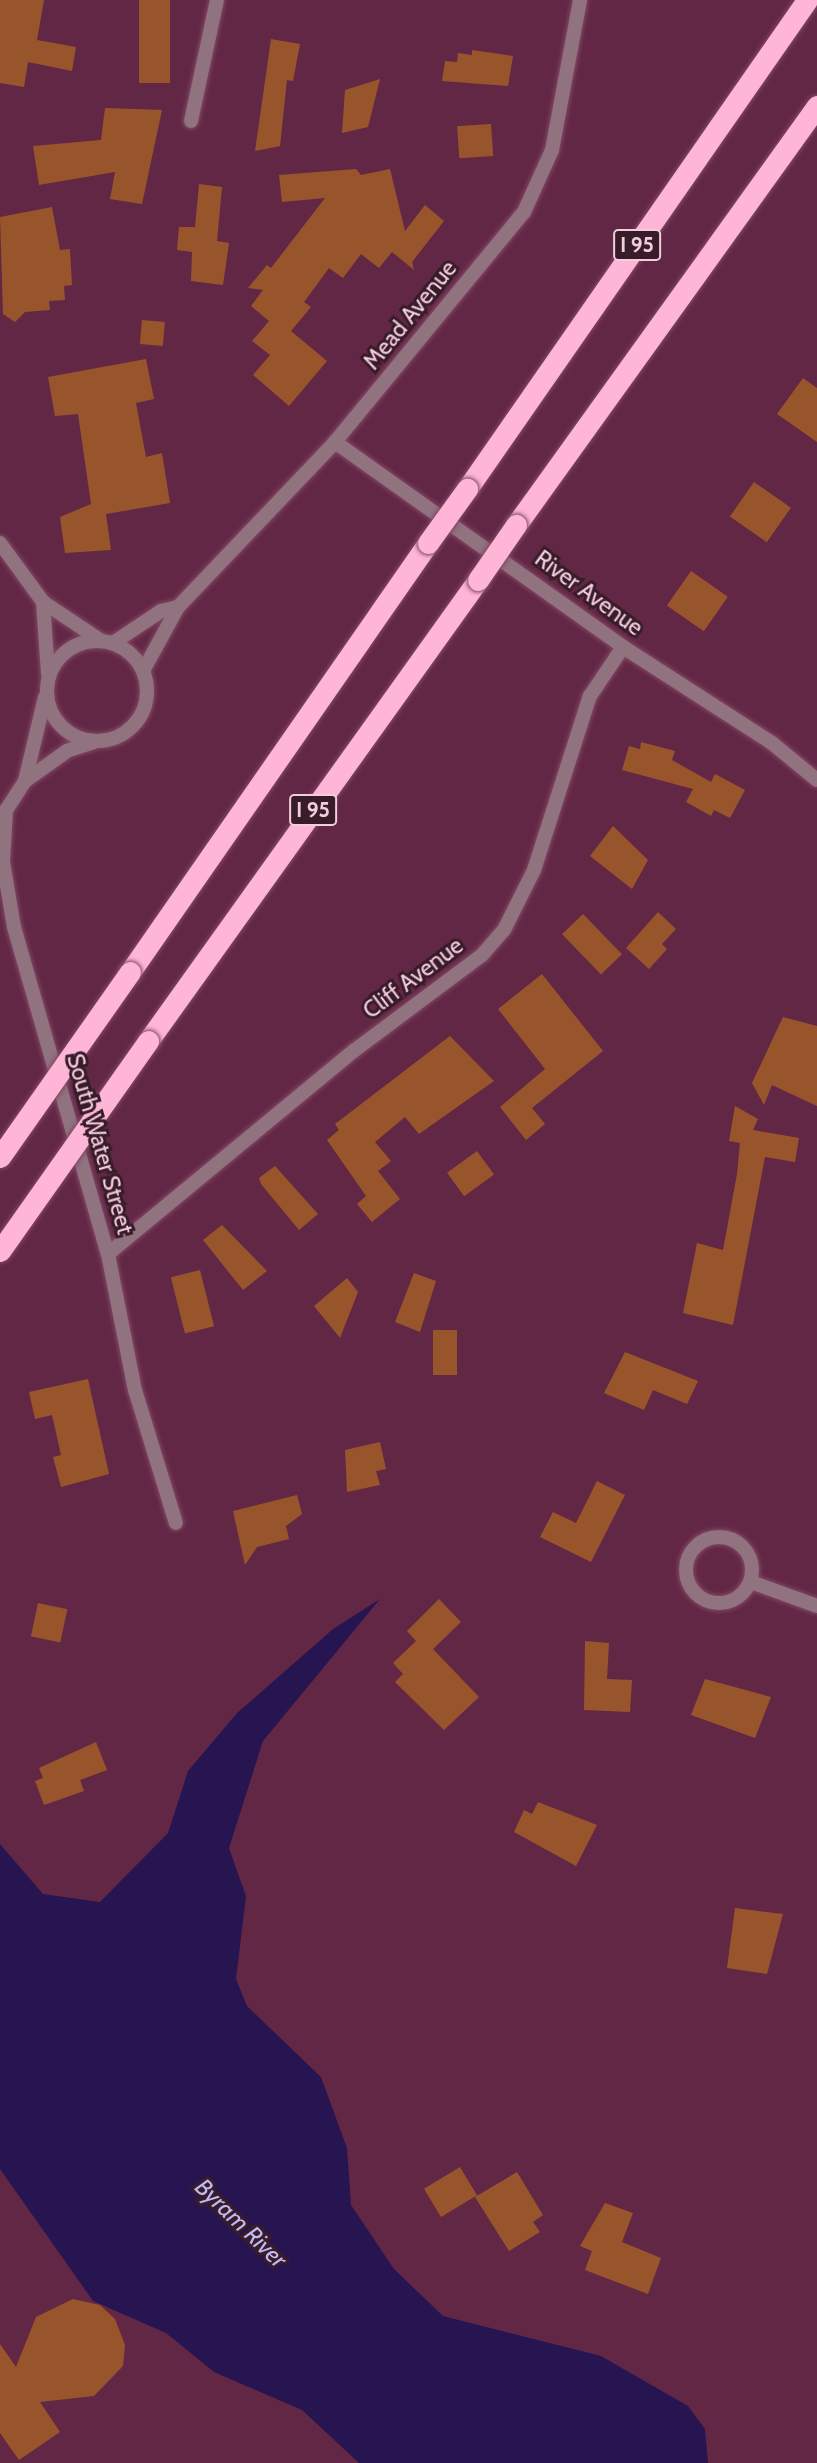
<!DOCTYPE html>
<html>
<head>
<meta charset="utf-8">
<style>
	body { margin:0 }
	#map { position:relative; width:817px; height:2463px; overflow:hidden; background:#632746; font-family:Cabin,sans-serif }
	div>[style] { position:absolute }
	.water>* { inset:0; background:#271552 }
	.building>* { inset:0; background:#98552c; transform-origin:0 0 }
	.roads { filter:drop-shadow(0 0 2px #804864) drop-shadow(0 0 2px #804864) }
	.minor>* { height:14px; margin:-7px; padding:0 7px; transform-origin:7px; border-radius:7px; background:#91727f }
	.minor>.ring { margin:-7px; padding:0; box-sizing:content-box; background:none; border:14px solid #91727f; border-radius:50% }
	.motorway>* { height:21px; margin:-10.5px; padding:0 10.5px; transform-origin:10.5px; border-radius:10.5px; background:#feb5d6 }
	.bridges { filter:drop-shadow(0 0 2px #804864) drop-shadow(0 0 2px #804864) }
	.motorway-bridge>* { height:21px; margin:-10.5px; padding:0 10.5px; transform-origin:10.5px; border-radius:10.5px; background:#feb5d6 }
	span { translate:-50% -50%; white-space:nowrap; text-align:center; line-height:1.15; -webkit-text-stroke:6px #381c2a; paint-order:stroke }
	.shield-label span { padding:2px 5px; background:#381c2a; border:2px solid; border-radius:5px; -webkit-text-stroke-width:0 }
	.shield-label { font-size:21px; color:#f3cddd; font-weight:700 }
	.street-label { font-size:23px; color:#f3cddd }
	.water-label { font-size:24px; color:#c0b9f2; font-style:italic }
</style>
</head>
<body>
<div id="map">
	<div class="water">
		<div style="clip-path:polygon(380px 1599px,263px 1741px,229px 1848px,246px 1896px,236px 1979px,247px 2006px,321px 2077px,347px 2148px,351px 2205px,394px 2269px,443px 2316px,601px 2356px,688px 2406px,705px 2429px,708px 2463px,359px 2463px,302px 2410px,214px 2372px,166px 2333px,93px 2301px,0 2169px,0 1844px,43px 1894px,100px 1902px,168px 1833px,188px 1771px,237px 1713px,333px 1629px)"></div>
	</div>
	<div class="building">
		<div style="clip-path:polygon(0 0,44px 0,37px 40px,76px 47px,72px 71px,28px 62px,24px 87px,0 83px)"></div>
		<div style="left:139px;top:0;width:31px;height:83px"></div>
		<div style="clip-path:polygon(271px 39px,300px 44px,293px 81px,287px 80px,280px 146px,255px 151px)"></div>
		<div style="clip-path:polygon(472px 50px,513px 56px,508px 86px,442px 81px,445px 61px,457px 62px,458px 53px,472px 55px)"></div>
		<div style="clip-path:polygon(380px 79px,368px 127px,342px 133px,345px 90px)"></div>
		<div style="clip-path:polygon(105px 108px,162px 110px,142px 204px,110px 199px,115px 172px,39px 185px,33px 146px,101px 140px)"></div>
		<div style="left:491px;top:124px;width:32px;height:34px;rotate:86deg"></div>
		<div style="clip-path:polygon(356px 169px,361px 175px,390px 169px,405px 231px,425px 205px,444px 221px,412px 262px,414px 270px,392px 252px,379px 268px,361px 254px,343px 278px,329px 268px,304px 302px,311px 307px,291px 331px,327px 361px,289px 406px,253px 375px,270px 355px,252px 341px,269px 321px,251px 306px,263px 290px,248px 288px,267px 265px,271px 268px,325px 198px,282px 202px,279px 175px)"></div>
		<div style="clip-path:polygon(199px 184px,222px 187px,217px 241px,229px 243px,223px 285px,191px 281px,192px 252px,177px 250px,179px 227px,195px 227px)"></div>
		<div style="clip-path:polygon(52px 207px,60px 250px,70px 249px,72px 285px,64px 286px,65px 300px,49px 301px,50px 310px,25px 312px,15px 322px,3px 314px,0 217px)"></div>
		<div style="left:142px;top:320px;width:23px;height:24px;rotate:5deg"></div>
		<div style="clip-path:polygon(146px 359px,154px 399px,136px 403px,146px 457px,162px 453px,170px 503px,106px 514px,111px 550px,65px 553px,60px 517px,91px 504px,78px 414px,55px 416px,48px 377px)"></div>
		<div style="clip-path:polygon(803px 378px,817px 388px,817px 442px,777px 414px)"></div>
		<div style="left:754px;top:482px;width:45px;height:42px;rotate:35deg"></div>
		<div style="left:691px;top:571px;width:45px;height:42px;rotate:35deg"></div>
		<div style="clip-path:polygon(641px 742px,675px 751px,672px 760px,711px 782px,715px 774px,745px 790px,730px 818px,714px 810px,711px 816px,686px 802px,693px 789px,622px 770px,629px 746px,640px 749px)"></div>
		<div style="clip-path:polygon(613px 826px,648px 860px,632px 889px,590px 856px)"></div>
		<div style="clip-path:polygon(658px 912px,676px 929px,662px 944px,667px 949px,649px 969px,626px 948px)"></div>
		<div style="left:583px;top:914px;width:56px;height:29px;rotate:46deg"></div>
		<div style="clip-path:polygon(542px 974px,603px 1051px,532px 1108px,545px 1124px,526px 1140px,500px 1107px,545px 1069px,498px 1009px)"></div>
		<div style="clip-path:polygon(783px 1017px,817px 1026px,817px 1106px,772px 1085px,764px 1105px,752px 1083px)"></div>
		<div style="clip-path:polygon(450px 1036px,494px 1081px,419px 1134px,405px 1117px,375px 1142px,391px 1161px,378px 1171px,400px 1199px,372px 1222px,357px 1204px,366px 1196px,327px 1140px,339px 1130px,335px 1124px)"></div>
		<div style="clip-path:polygon(735px 1106px,758px 1119px,753px 1130px,799px 1138px,795px 1162px,765px 1157px,733px 1325px,683px 1313px,697px 1243px,723px 1250px,737px 1174px,740px 1143px,729px 1141px)"></div>
		<div style="left:477px;top:1151px;width:29px;height:37px;rotate:54deg"></div>
		<div style="clip-path:polygon(275px 1166px,318px 1214px,299px 1230px,261px 1184px,259px 1178px)"></div>
		<div style="clip-path:polygon(222px 1225px,267px 1271px,243px 1290px,203px 1240px)"></div>
		<div style="left:200px;top:1270px;width:58px;height:30px;rotate:76deg"></div>
		<div style="clip-path:polygon(414px 1273px,436px 1281px,420px 1332px,395px 1322px)"></div>
		<div style="clip-path:polygon(347px 1278px,358px 1292px,340px 1338px,314px 1306px)"></div>
		<div style="left:433px;top:1330px;width:24px;height:45px"></div>
		<div style="clip-path:polygon(625px 1352px,698px 1381px,687px 1404px,653px 1390px,644px 1410px,604px 1393px)"></div>
		<div style="clip-path:polygon(88px 1379px,109px 1474px,61px 1487px,53px 1457px,61px 1455px,52px 1415px,35px 1419px,29px 1392px)"></div>
		<div style="clip-path:polygon(380px 1442px,386px 1469px,376px 1471px,380px 1485px,347px 1492px,345px 1450px)"></div>
		<div style="clip-path:polygon(597px 1481px,625px 1495px,591px 1562px,540px 1537px,553px 1512px,576px 1523px)"></div>
		<div style="clip-path:polygon(297px 1495px,302px 1514px,286px 1526px,289px 1539px,257px 1547px,245px 1565px,233px 1511px)"></div>
		<div style="clip-path:polygon(439px 1599px,461px 1622px,433px 1649px,479px 1697px,444px 1730px,395px 1682px,403px 1674px,393px 1663px,416px 1641px,407px 1631px)"></div>
		<div style="left:38px;top:1603px;width:30px;height:34px;rotate:12deg"></div>
		<div style="clip-path:polygon(585px 1641px,609px 1643px,607px 1679px,632px 1680px,630px 1712px,584px 1710px)"></div>
		<div style="clip-path:polygon(705px 1679px,771px 1697px,755px 1738px,691px 1715px)"></div>
		<div style="clip-path:polygon(96px 1742px,107px 1770px,80px 1780px,84px 1791px,44px 1805px,35px 1781px,43px 1778px,39px 1768px)"></div>
		<div style="clip-path:polygon(538px 1802px,597px 1825px,576px 1866px,514px 1832px,524px 1810px,532px 1814px)"></div>
		<div style="clip-path:polygon(735px 1908px,783px 1914px,767px 1974px,727px 1968px)"></div>
		<div style="left:460px;top:2167px;width:33px;height:42px;rotate:59deg"></div>
		<div style="clip-path:polygon(517px 2172px,543px 2215px,533px 2222px,540px 2232px,509px 2251px,475px 2197px)"></div>
		<div style="clip-path:polygon(605px 2203px,633px 2213px,622px 2242px,661px 2258px,648px 2294px,585px 2270px,592px 2251px,580px 2246px)"></div>
		<div style="clip-path:polygon(73px 2299px,100px 2305px,115px 2319px,125px 2345px,123px 2366px,94px 2396px,40px 2402px,60px 2432px,19px 2460px,0 2433px,0 2344px,16px 2367px,36px 2317px)"></div>
	</div>
	<div class="roads">
		<div class="minor">
			<div style="left:191px;top:121px;width:124px;rotate:-77.9deg"></div>
			<div style="left:335px;top:442px;width:354px;rotate:35.4deg"></div>
			<div style="left:623px;top:647px;width:177px;rotate:32.8deg"></div>
			<div style="left:772px;top:743px;width:58px;rotate:39.4deg"></div>
			<div style="left:0;top:543px;width:73px;rotate:53.9deg"></div>
			<div style="left:43px;top:602px;width:69px;rotate:33.7deg"></div>
			<div style="left:43px;top:602px;width:72px;rotate:86deg"></div>
			<div class="ring" style="left:47px;top:641px;width:86px;height:86px"></div>
			<div style="left:113px;top:643px;width:58px;rotate:-33.7deg"></div>
			<div style="left:161px;top:611px;width:17px;rotate:-13deg"></div>
			<div style="left:143px;top:671px;width:73px;rotate:-61.3deg"></div>
			<div style="left:178px;top:607px;width:228px;rotate:-46.4deg"></div>
			<div style="left:335px;top:442px;width:298px;rotate:-50.6deg"></div>
			<div style="left:524px;top:212px;width:68px;rotate:-65.7deg"></div>
			<div style="left:552px;top:150px;width:153px;rotate:-79.4deg"></div>
			<div style="left:94px;top:742px;width:28px;rotate:162deg"></div>
			<div style="left:67px;top:751px;width:52px;rotate:144.5deg"></div>
			<div style="left:25px;top:781px;width:35px;rotate:123deg"></div>
			<div style="left:6px;top:810px;width:52px;rotate:93.3deg"></div>
			<div style="left:3px;top:862px;width:66px;rotate:80.4deg"></div>
			<div style="left:14px;top:927px;width:340px;rotate:74deg"></div>
			<div style="left:108px;top:1254px;width:139px;rotate:78.8deg"></div>
			<div style="left:135px;top:1390px;width:139px;rotate:72.9deg"></div>
			<div style="left:25px;top:781px;width:86px;rotate:-76.6deg"></div>
			<div style="left:108px;top:1254px;width:320px;rotate:-39.6deg"></div>
			<div style="left:355px;top:1050px;width:159px;rotate:-36.8deg"></div>
			<div style="left:482px;top:955px;width:33px;rotate:-49deg"></div>
			<div style="left:504px;top:930px;width:67px;rotate:-63.4deg"></div>
			<div style="left:534px;top:870px;width:183px;rotate:-72.2deg"></div>
			<div style="left:590px;top:696px;width:59px;rotate:-56deg"></div>
			<div class="ring" style="left:686px;top:1537px;width:52px;height:52px"></div>
			<div style="left:751px;top:1582px;width:70px;rotate:20deg"></div>
		</div>
		<div class="motorway">
			<div style="left:467px;top:489px;width:596px;rotate:-55.19deg"></div>
			<div style="left:516px;top:525px;width:516px;rotate:-54.31deg"></div>
			<div style="left:130px;top:972px;width:522px;rotate:-55.21deg"></div>
			<div style="left:148px;top:1041px;width:567px;rotate:-54.4deg"></div>
		</div>
	</div>
	<div class="bridges">
		<div class="motorway-bridge">
			<div style="left:428px;top:543px;width:67px;rotate:-54.2deg"></div>
			<div style="left:478px;top:580px;width:67px;rotate:-55.4deg"></div>
			<div style="left:0;top:1157px;width:226px;rotate:-54.9deg"></div>
			<div style="left:0;top:1251px;width:257px;rotate:-54.8deg"></div>
		</div>
	</div>
	<div class="shield-label">
		<span style="left:637px;top:245px">I 95</span>
		<span style="left:313px;top:810px">I 95</span>
	</div>
	<div class="street-label">
		<span style="left:410px;top:315px;rotate:-51deg">Mead Avenue</span>
		<span style="left:589px;top:593px;rotate:36deg">River Avenue</span>
		<span style="left:413px;top:978px;rotate:-37deg">Cliff Avenue</span>
		<span style="left:100px;top:1144px;rotate:74deg">South Water Street</span>
	</div>
	<div class="water-label">
		<span style="left:241px;top:2223px;rotate:44deg">Byram River</span>
	</div>
</div>
</body>
</html>
